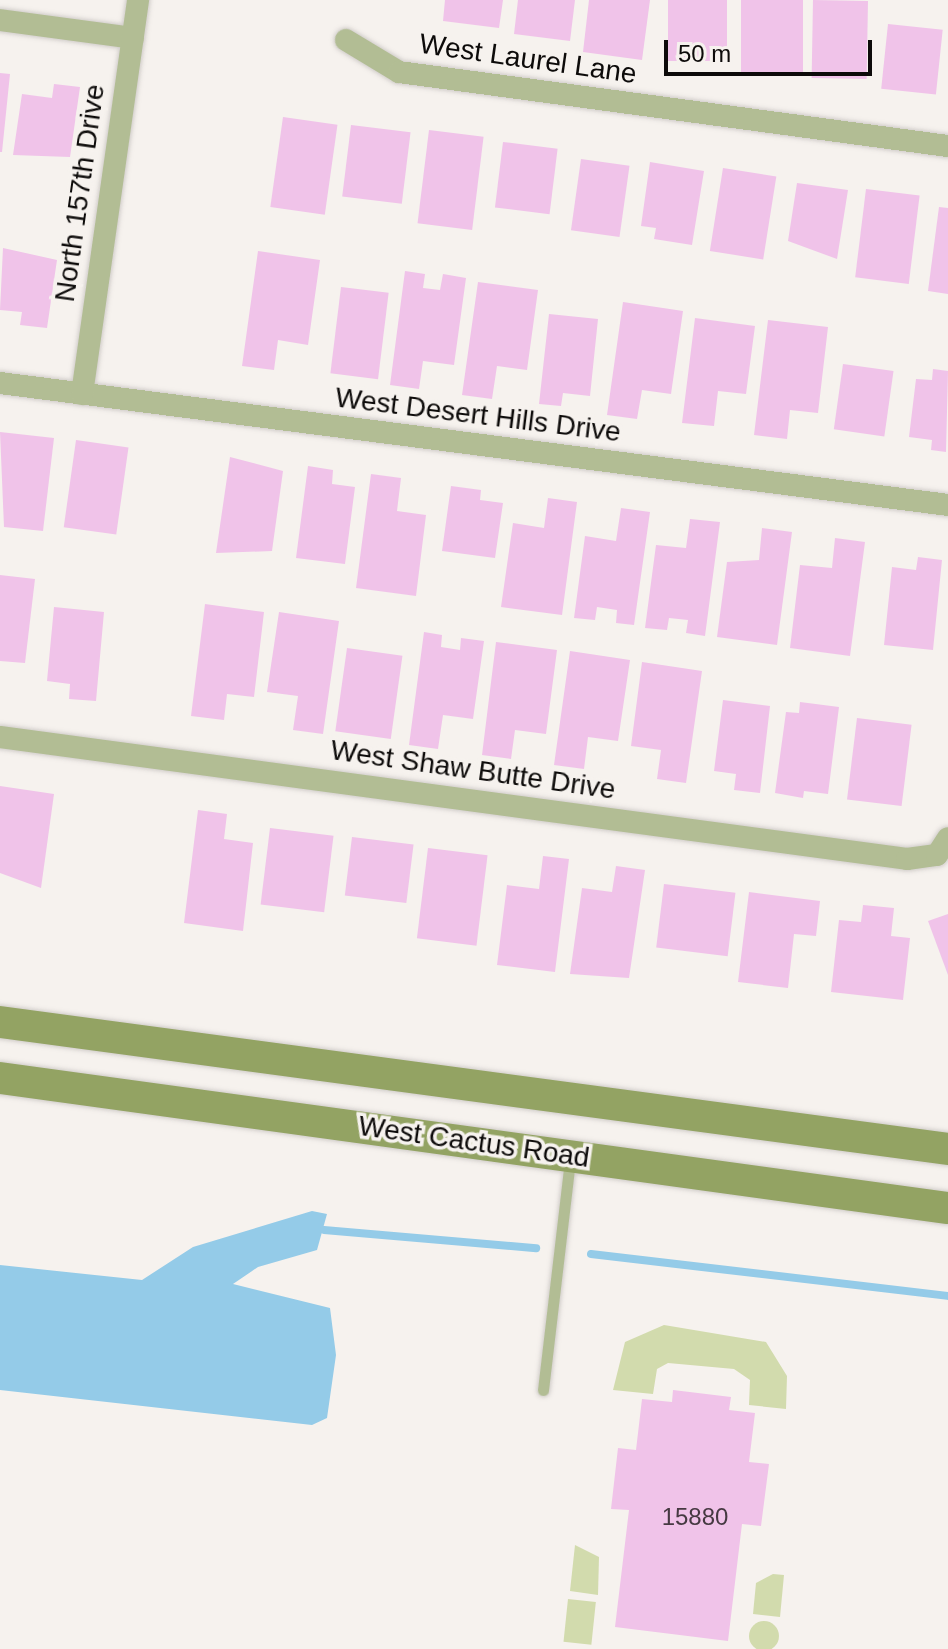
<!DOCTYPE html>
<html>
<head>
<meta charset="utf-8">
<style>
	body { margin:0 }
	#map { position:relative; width:948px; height:1649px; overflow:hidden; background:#f6f2ee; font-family:Helvetica,sans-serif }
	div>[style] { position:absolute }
	.green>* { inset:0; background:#d2dbad; transform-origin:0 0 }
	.round { border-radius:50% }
	.water>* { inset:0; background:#94cbe8 }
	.stream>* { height:8px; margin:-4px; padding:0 4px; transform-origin:4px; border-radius:4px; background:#94cbe8 }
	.building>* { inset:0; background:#f0c3e9; transform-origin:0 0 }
	.roads { filter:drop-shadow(0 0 2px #d1cdca) drop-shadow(0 0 2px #d1cdca) }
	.service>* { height:11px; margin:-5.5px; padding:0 5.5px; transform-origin:5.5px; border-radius:5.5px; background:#b2bd94 }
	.minor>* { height:22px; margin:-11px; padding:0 11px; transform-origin:11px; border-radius:11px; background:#b2bd94 }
	.secondary>* { height:32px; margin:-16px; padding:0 16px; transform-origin:16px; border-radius:16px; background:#93a363 }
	span { translate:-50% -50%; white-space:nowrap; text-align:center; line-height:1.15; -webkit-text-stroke:7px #f6f2ee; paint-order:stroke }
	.number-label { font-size:24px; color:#463942 }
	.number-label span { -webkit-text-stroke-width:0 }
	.street-label { font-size:28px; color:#0d0b0a }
	.scale { position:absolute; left:664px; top:40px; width:208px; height:36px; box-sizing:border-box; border:4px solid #0d0b0a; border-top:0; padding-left:10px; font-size:24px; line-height:28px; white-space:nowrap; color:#0d0b0a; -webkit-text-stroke:6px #f6f2ee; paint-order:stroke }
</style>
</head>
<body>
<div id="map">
	<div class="green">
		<div style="clip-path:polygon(664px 1325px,766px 1342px,787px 1376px,786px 1409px,749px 1405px,750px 1380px,734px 1369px,668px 1363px,657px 1369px,653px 1394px,613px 1390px,625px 1342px)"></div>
		<div style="clip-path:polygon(575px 1545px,599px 1557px,598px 1595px,570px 1591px)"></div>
		<div style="clip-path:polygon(773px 1574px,784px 1575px,780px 1617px,753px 1614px,756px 1583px)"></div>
		<div style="left:568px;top:1599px;width:28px;height:43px;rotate:6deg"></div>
		<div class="round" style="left:749px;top:1621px;width:30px;height:30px"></div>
	</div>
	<div class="water">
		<div style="clip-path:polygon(312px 1211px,327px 1214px,317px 1250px,258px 1267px,233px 1284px,330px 1308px,336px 1355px,327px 1418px,312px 1425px,0 1390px,0 1265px,142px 1280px,193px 1247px)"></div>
	</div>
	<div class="stream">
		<div style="left:324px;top:1230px;width:213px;rotate:4.9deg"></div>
		<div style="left:591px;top:1254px;width:359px;rotate:6.7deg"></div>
	</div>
	<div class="building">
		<div style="clip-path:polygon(445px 0,503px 0,499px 28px,443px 21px)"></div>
		<div style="clip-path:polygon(518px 0,575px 0,570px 41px,514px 34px)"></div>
		<div style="clip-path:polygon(589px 0,650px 0,642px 60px,583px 52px)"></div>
		<div style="left:668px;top:0;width:59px;height:61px"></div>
		<div style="left:741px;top:0;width:62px;height:72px"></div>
		<div style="left:813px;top:0;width:55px;height:78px;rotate:1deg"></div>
		<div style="left:888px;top:24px;width:55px;height:65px;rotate:6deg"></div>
		<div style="clip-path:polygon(0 73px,10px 74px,2px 152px,0 152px)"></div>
		<div style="clip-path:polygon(54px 84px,80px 87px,70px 157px,13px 155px,22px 94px,52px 98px)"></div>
		<div style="left:283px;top:117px;width:55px;height:91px;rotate:8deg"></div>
		<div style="left:351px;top:125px;width:60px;height:72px;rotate:7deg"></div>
		<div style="left:429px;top:130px;width:55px;height:94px;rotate:7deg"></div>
		<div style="left:503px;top:142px;width:55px;height:66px;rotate:7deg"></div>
		<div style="left:581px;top:159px;width:49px;height:72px;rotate:8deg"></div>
		<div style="clip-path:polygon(650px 162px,704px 171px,692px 245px,654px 239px,656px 228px,641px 226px)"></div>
		<div style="left:723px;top:168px;width:54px;height:84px;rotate:9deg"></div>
		<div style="clip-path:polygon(797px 183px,848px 190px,837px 259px,788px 241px)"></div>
		<div style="left:866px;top:189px;width:54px;height:89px;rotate:7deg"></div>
		<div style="clip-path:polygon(939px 207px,948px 208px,948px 294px,928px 291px)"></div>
		<div style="clip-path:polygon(3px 248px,57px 260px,47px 328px,20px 325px,22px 312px,0 310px)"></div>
		<div style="clip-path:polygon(258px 251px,320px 260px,308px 345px,278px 340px,274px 370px,242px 366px)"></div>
		<div style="clip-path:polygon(405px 271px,425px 274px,423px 288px,440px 290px,443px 274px,466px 278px,454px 365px,423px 361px,419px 389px,390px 385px)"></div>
		<div style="clip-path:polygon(478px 282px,538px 290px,527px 370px,497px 366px,492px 399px,462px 395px)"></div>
		<div style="left:341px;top:287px;width:48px;height:87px;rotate:7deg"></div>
		<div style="clip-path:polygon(623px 302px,683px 311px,671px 394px,642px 390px,637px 419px,607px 415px)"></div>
		<div style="clip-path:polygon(549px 314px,598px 319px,590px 396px,563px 393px,561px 406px,539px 404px)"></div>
		<div style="clip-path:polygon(695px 318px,755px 326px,746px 394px,718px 391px,714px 426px,682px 423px)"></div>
		<div style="clip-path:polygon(768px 320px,828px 327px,818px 413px,790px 410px,787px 439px,754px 435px)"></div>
		<div style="left:843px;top:364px;width:51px;height:66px;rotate:8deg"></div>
		<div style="clip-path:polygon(933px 369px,948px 371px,946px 452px,931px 450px,932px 440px,909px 437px,916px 379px,932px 380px)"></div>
		<div style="clip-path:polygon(0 432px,54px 438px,43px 531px,4px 527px)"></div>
		<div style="left:76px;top:440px;width:53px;height:88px;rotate:8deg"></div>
		<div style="clip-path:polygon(230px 457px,283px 471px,272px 551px,216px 553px)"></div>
		<div style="clip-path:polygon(308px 466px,333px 470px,332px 484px,355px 487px,345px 564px,296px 558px)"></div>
		<div style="clip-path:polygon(371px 474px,401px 478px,397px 511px,426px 515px,416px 596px,356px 588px)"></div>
		<div style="clip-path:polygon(451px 486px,481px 490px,480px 500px,503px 503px,495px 558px,442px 551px)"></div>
		<div style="clip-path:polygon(548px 498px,577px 502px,562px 615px,501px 607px,513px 523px,544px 528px)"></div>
		<div style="clip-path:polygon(621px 508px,650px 512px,634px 625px,616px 623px,617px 610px,597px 607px,595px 620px,574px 618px,585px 536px,616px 541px)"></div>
		<div style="clip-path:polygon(690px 519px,720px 522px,705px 636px,686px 633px,688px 620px,669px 618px,667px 630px,645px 628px,656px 545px,686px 548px)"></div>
		<div style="clip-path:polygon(762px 528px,792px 532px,777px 645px,717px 637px,727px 562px,759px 560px)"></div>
		<div style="clip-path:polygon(835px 538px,865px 542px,850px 656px,790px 648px,800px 565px,832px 568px)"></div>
		<div style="clip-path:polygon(918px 557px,942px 560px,933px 650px,884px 645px,892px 567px,916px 570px)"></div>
		<div style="clip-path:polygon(0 575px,35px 579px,25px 663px,0 661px)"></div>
		<div style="clip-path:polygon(205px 604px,264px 612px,254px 697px,227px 694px,224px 720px,191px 716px)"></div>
		<div style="clip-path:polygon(54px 607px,104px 612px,96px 701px,69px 699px,70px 684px,47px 681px)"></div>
		<div style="clip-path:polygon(279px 612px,339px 621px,323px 734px,293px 730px,298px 696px,267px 692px)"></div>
		<div style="clip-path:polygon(424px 632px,442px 635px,441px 647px,460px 650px,461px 638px,484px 641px,473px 719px,443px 715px,438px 749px,409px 745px)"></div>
		<div style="clip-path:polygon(496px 642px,557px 650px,546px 734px,515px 730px,511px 759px,482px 755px)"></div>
		<div style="left:347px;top:648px;width:56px;height:84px;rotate:8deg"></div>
		<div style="clip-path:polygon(570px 651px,630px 660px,618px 741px,588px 737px,584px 769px,554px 765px)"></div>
		<div style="clip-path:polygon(642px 662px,702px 671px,686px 783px,657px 779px,661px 750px,631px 746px)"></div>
		<div style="clip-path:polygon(723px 700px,770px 706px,760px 793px,734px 790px,736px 774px,714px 771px)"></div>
		<div style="clip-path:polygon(800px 702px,839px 707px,828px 794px,804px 791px,803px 798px,775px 793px,786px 712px,799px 713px)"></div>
		<div style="left:857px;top:718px;width:55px;height:82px;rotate:7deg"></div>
		<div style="clip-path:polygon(0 786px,54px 794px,41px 888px,0 873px)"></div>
		<div style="clip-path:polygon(198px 810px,227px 814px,224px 839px,253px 843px,243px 931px,184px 923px)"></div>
		<div style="left:270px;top:828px;width:64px;height:77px;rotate:7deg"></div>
		<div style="left:352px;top:837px;width:62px;height:59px;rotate:7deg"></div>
		<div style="left:428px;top:848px;width:60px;height:91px;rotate:7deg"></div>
		<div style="clip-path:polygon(543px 856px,569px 859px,555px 972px,497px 965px,507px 885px,539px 889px)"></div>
		<div style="clip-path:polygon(616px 866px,645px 870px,629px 978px,570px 974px,582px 888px,612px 892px)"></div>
		<div style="left:664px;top:884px;width:72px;height:64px;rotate:7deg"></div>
		<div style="clip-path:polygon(749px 892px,820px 901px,816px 936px,794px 934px,788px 988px,738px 982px)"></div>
		<div style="clip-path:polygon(863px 905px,894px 908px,891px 936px,910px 938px,903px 1000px,831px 992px,839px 920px,861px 922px)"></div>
		<div style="clip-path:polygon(948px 914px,948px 975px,928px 921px)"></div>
		<div style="clip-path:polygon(673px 1390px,731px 1397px,729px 1410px,755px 1413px,749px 1462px,769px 1464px,761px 1526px,742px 1524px,728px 1641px,615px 1627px,629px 1510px,611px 1509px,618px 1448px,636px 1450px,642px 1399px,672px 1402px)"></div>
	</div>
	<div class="roads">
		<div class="service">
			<div style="left:543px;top:1390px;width:232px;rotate:-83.3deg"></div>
		</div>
		<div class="minor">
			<div style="left:0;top:20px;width:134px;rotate:7.7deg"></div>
			<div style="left:346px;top:40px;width:62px;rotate:31.1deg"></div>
			<div style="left:399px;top:72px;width:554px;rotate:7.68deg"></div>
			<div style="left:0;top:383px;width:956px;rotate:7.33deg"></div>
			<div style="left:82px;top:394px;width:398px;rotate:-81.9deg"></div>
			<div style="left:0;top:737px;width:915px;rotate:7.66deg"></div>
			<div style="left:907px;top:859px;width:30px;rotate:-8deg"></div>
			<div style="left:937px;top:855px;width:20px;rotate:-57deg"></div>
		</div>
		<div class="secondary">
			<div style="left:0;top:1022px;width:956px;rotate:7.63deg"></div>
			<div style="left:0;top:1078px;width:957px;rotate:7.81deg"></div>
		</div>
	</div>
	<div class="number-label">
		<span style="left:695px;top:1517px">15880</span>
	</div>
	<div class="street-label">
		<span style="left:528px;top:59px;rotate:8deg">West Laurel Lane</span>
		<span style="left:80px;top:193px;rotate:-82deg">North 157th Drive</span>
		<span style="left:478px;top:415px;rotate:7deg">West Desert Hills Drive</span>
		<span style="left:473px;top:770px;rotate:8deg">West Shaw Butte Drive</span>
		<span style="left:474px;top:1142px;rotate:8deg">West Cactus Road</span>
	</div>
	<div class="scale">50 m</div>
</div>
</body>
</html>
